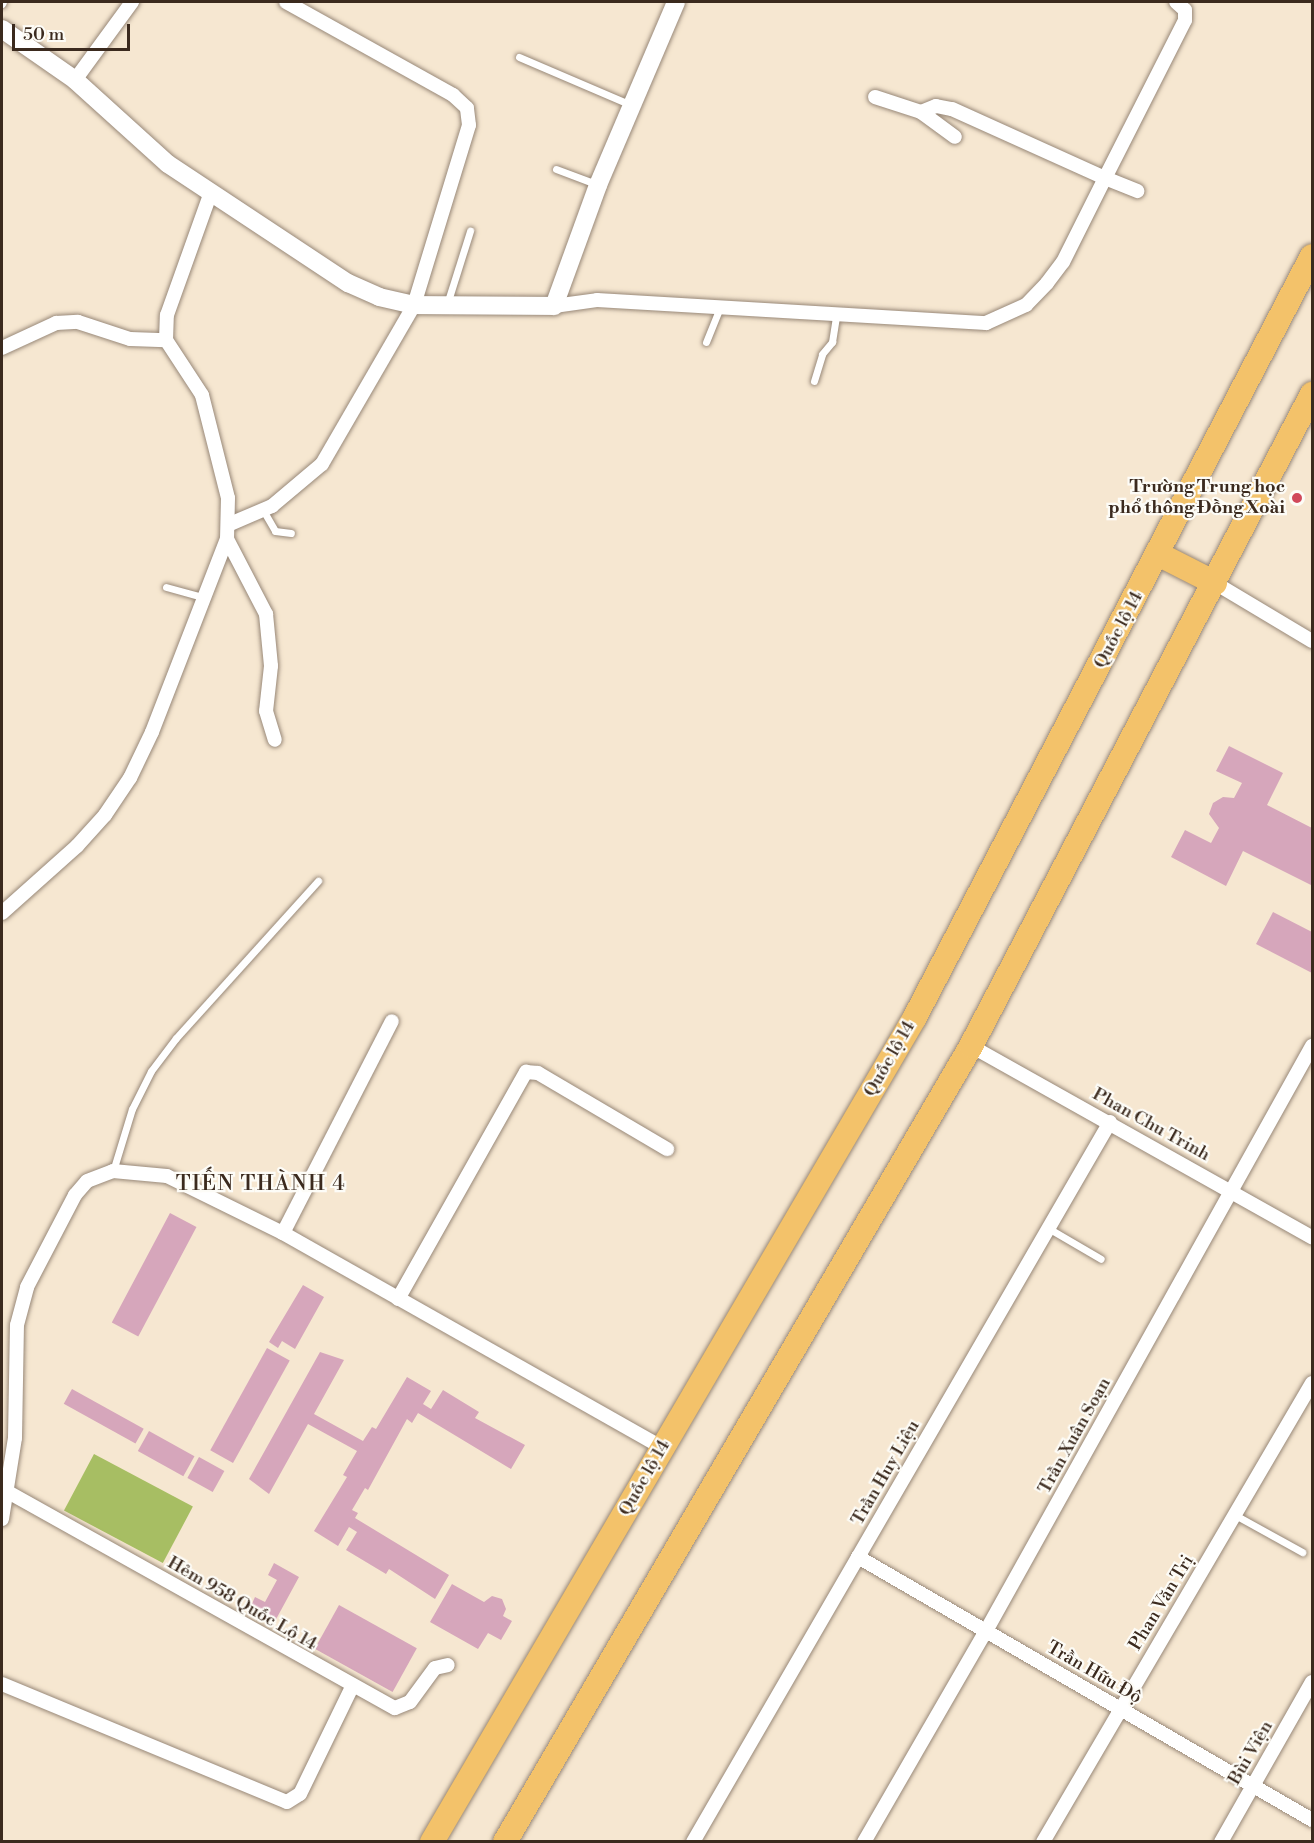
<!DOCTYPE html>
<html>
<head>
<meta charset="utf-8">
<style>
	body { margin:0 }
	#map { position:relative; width:1314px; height:1843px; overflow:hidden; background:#f6e7d1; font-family:"Libre Bodoni",serif }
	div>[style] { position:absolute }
	.green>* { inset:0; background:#a7be63; transform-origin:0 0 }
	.building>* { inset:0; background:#d6a6bb; transform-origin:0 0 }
	.roads { filter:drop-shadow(0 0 2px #988878) drop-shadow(0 0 2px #988878) }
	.service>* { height:7px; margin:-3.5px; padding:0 3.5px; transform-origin:3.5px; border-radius:3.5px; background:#fff }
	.minor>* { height:14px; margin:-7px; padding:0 7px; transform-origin:7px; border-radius:7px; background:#fff }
	.tertiary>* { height:18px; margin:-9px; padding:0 9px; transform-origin:9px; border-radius:9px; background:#fff }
	.trunk>* { height:24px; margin:-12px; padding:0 12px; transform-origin:12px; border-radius:12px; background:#f3c26a }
	.dots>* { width:16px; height:16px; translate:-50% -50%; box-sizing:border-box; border:3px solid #fdfcf7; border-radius:50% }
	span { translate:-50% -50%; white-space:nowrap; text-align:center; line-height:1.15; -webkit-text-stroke:4.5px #fdfcf7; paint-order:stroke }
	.poi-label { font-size:18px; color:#3b2a1e; font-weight:700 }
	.right { translate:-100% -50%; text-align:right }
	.street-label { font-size:18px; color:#3b2a1e }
	.quarter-label { font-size:21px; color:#3b2a1e; letter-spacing:1.5px }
	.frame { position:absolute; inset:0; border:3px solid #3b2a1e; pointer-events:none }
	.scale { position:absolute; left:12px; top:24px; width:118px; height:27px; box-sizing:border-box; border:3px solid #3b2a1e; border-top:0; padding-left:8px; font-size:18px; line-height:21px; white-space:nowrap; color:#3b2a1e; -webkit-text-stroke:4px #fdfcf7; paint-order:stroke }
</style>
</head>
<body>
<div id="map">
	<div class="green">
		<div style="left:94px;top:1454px;width:112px;height:64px;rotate:28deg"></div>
	</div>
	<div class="building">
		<div style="clip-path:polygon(1229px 746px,1283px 773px,1267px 805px,1312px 828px,1311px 885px,1243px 851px,1226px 886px,1171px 857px,1185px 830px,1211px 843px,1219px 828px,1209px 814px,1213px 803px,1223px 797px,1234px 798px,1242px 783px,1216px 771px)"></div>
		<div style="clip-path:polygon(1273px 912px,1312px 932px,1312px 973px,1256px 944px)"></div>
		<div style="left:170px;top:1213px;width:30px;height:124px;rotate:28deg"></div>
		<div style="clip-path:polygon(303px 1285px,324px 1297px,295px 1349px,282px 1341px,278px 1348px,269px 1342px)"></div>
		<div style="left:267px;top:1348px;width:26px;height:117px;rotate:29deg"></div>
		<div style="clip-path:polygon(320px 1352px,344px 1360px,314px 1414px,363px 1441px,372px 1427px,376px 1429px,407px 1377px,431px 1391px,423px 1404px,431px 1409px,443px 1390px,479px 1412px,475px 1418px,525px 1445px,511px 1469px,418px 1413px,412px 1423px,407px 1419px,368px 1490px,365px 1488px,352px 1510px,358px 1513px,355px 1518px,449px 1575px,435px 1599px,389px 1569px,386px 1574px,346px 1550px,357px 1532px,349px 1527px,338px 1546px,314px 1531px,347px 1477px,343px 1475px,357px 1451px,308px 1424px,269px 1494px,249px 1479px)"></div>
		<div style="left:72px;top:1389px;width:82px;height:17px;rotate:29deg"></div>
		<div style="left:149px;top:1431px;width:52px;height:23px;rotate:29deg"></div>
		<div style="left:199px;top:1457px;width:29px;height:24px;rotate:29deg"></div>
		<div style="clip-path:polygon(274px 1563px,299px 1577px,274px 1623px,249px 1610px,255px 1597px,265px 1602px,277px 1580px,268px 1575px)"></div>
		<div style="clip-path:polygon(452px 1584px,484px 1602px,492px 1596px,502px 1599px,506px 1609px,503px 1616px,512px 1621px,501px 1640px,488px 1633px,478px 1649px,430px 1622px)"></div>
		<div style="left:339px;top:1605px;width:89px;height:50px;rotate:29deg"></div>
	</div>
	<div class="roads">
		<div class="service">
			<div style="left:2px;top:4px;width:2px;rotate:-63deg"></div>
			<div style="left:519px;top:57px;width:122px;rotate:23.2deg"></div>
			<div style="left:556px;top:169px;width:43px;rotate:20.6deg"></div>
			<div style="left:447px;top:304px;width:77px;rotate:-72.5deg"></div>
			<div style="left:706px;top:342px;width:38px;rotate:-68deg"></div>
			<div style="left:814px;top:381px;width:28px;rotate:-73deg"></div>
			<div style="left:822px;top:354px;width:16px;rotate:-50deg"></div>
			<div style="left:832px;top:342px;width:26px;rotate:-81deg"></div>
			<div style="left:263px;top:510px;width:24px;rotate:60deg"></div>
			<div style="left:275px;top:531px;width:16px;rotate:7deg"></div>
			<div style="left:166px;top:587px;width:41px;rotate:15.4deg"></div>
			<div style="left:113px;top:1171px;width:65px;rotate:-73deg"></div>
			<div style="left:132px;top:1109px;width:42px;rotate:-63.4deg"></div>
			<div style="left:151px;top:1071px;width:41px;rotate:-52.9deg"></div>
			<div style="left:176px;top:1038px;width:212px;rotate:-47.9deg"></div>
			<div style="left:1048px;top:1228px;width:61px;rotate:30.3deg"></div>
			<div style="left:1235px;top:1515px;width:77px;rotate:28.9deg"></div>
		</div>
		<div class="minor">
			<div style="left:75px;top:80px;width:97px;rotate:-53.8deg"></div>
			<div style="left:875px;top:97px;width:48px;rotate:18.1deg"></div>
			<div style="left:921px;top:112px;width:16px;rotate:-22deg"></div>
			<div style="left:936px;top:106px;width:16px;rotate:11deg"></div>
			<div style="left:952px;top:109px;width:168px;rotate:24.3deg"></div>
			<div style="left:1105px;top:178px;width:177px;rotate:-63.1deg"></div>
			<div style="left:1185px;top:20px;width:10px;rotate:-90deg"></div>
			<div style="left:1185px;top:10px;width:12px;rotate:-138deg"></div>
			<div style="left:921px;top:112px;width:42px;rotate:36.3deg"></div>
			<div style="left:554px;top:306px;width:43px;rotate:-7.9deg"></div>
			<div style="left:597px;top:300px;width:390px;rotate:3.4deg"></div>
			<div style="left:986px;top:323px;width:44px;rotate:-24.2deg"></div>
			<div style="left:1026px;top:305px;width:30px;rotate:-46deg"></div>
			<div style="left:1047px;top:283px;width:26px;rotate:-53deg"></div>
			<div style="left:1063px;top:262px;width:94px;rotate:-63.4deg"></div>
			<div style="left:1105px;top:178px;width:35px;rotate:22deg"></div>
			<div style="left:2px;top:348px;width:60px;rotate:-24.8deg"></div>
			<div style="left:56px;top:323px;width:22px;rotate:-3deg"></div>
			<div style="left:78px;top:322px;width:55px;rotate:18.1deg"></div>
			<div style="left:130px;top:339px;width:36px;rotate:2deg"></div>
			<div style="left:230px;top:524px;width:46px;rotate:-23.2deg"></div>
			<div style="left:272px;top:506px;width:65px;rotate:-40deg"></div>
			<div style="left:322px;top:464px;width:184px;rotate:-59.9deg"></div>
			<div style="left:414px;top:305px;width:188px;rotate:-73deg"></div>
			<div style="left:469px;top:125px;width:17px;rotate:-97deg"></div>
			<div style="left:467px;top:108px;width:19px;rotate:-137deg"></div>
			<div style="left:453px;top:95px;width:191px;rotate:-150.9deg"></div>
			<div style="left:227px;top:539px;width:85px;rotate:62.5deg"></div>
			<div style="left:266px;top:614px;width:52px;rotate:84.5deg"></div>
			<div style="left:271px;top:666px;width:45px;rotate:96.3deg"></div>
			<div style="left:266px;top:711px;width:30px;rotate:73deg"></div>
			<div style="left:1215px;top:583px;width:113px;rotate:30.9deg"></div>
			<div style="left:2px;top:913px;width:101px;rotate:-41.8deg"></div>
			<div style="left:77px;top:846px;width:42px;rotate:-47.9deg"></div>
			<div style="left:105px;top:815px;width:45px;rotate:-56deg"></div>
			<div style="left:130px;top:778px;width:51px;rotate:-64.4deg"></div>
			<div style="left:152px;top:732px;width:207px;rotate:-68.8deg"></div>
			<div style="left:227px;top:539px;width:41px;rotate:-88.6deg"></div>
			<div style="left:228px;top:498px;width:106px;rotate:-104.2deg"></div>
			<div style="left:202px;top:395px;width:66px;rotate:-123.2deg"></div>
			<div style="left:166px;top:340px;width:25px;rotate:-88deg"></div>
			<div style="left:167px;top:315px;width:127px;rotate:-70.3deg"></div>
			<div style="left:971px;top:1046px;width:391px;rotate:29.3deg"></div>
			<div style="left:283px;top:1233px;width:238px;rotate:-62.8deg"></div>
			<div style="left:398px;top:1299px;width:261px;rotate:-60.6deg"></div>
			<div style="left:526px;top:1072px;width:12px;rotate:5deg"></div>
			<div style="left:538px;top:1073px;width:150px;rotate:30.5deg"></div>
			<div style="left:8px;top:1492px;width:443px;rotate:29.2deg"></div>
			<div style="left:395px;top:1708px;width:16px;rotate:-22deg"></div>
			<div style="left:410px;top:1702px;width:42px;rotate:-53.7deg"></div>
			<div style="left:435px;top:1668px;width:13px;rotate:-13deg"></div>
			<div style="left:2px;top:1519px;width:82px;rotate:-80.9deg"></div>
			<div style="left:15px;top:1438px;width:113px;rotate:-89deg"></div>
			<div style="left:17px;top:1325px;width:39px;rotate:-75deg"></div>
			<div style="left:27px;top:1287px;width:104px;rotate:-62.4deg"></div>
			<div style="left:75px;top:1195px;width:18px;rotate:-49deg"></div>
			<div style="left:87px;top:1181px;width:28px;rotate:-21deg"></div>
			<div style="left:113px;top:1171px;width:54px;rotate:5.3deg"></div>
			<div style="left:167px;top:1176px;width:129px;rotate:26.2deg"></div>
			<div style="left:283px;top:1233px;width:437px;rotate:29.5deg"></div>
			<div style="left:858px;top:1557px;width:525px;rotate:30.08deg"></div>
			<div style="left:2px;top:1684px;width:308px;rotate:22.5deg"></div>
			<div style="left:287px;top:1802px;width:15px;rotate:-32deg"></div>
			<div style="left:300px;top:1794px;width:119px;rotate:-64.1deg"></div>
			<div style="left:693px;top:1842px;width:832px;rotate:-59.92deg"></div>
			<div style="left:864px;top:1842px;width:244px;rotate:-60deg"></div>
			<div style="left:986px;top:1631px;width:670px;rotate:-60.87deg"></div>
			<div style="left:1043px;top:1842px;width:532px;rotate:-59.63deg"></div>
			<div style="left:1221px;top:1842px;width:184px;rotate:-60.4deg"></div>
		</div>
		<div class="tertiary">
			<div style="left:2px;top:29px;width:89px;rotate:34.9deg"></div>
			<div style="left:75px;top:80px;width:125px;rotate:42.1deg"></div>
			<div style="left:168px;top:164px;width:216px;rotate:33.5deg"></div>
			<div style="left:348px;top:283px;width:34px;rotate:24deg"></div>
			<div style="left:379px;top:297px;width:36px;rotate:13deg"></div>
			<div style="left:414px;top:305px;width:140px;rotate:0.4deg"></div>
			<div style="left:554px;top:306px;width:129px;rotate:-70deg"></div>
			<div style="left:598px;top:185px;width:199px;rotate:-66.9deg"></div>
		</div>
		<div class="trunk">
			<div style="left:1158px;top:554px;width:64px;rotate:27deg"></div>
			<div style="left:432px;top:1842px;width:956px;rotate:-59.65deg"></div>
			<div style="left:915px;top:1017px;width:858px;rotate:-62.45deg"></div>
			<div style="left:505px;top:1842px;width:922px;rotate:-59.65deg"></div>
			<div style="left:971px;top:1046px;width:736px;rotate:-62.39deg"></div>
		</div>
	</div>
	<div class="dots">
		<div style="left:1297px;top:498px;background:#d1495b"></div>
	</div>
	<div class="poi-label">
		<span class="right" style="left:1285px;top:498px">Trường Trung học<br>phổ thông Đồng Xoài</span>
	</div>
	<div class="street-label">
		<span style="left:1119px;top:630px;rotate:-62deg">Quốc lộ 14</span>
		<span style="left:890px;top:1059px;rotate:-60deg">Quốc lộ 14</span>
		<span style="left:1151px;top:1125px;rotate:29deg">Phan Chu Trinh</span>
		<span style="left:1075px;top:1436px;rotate:-61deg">Trần Xuân Soạn</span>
		<span style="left:886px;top:1473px;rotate:-60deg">Trần Huy Liệu</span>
		<span style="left:645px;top:1478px;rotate:-60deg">Quốc lộ 14</span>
		<span style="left:1162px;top:1603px;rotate:-59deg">Phan Văn Trị</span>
		<span style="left:242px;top:1604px;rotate:30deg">Hẻm 958 Quốc Lộ 14</span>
		<span style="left:1094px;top:1673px;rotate:30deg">Trần Hữu Độ</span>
		<span style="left:1251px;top:1753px;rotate:-60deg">Bùi Viện</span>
	</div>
	<div class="quarter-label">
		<span style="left:261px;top:1184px">TIẾN THÀNH 4</span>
	</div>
	<div class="frame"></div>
	<div class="scale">50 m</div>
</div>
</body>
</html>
